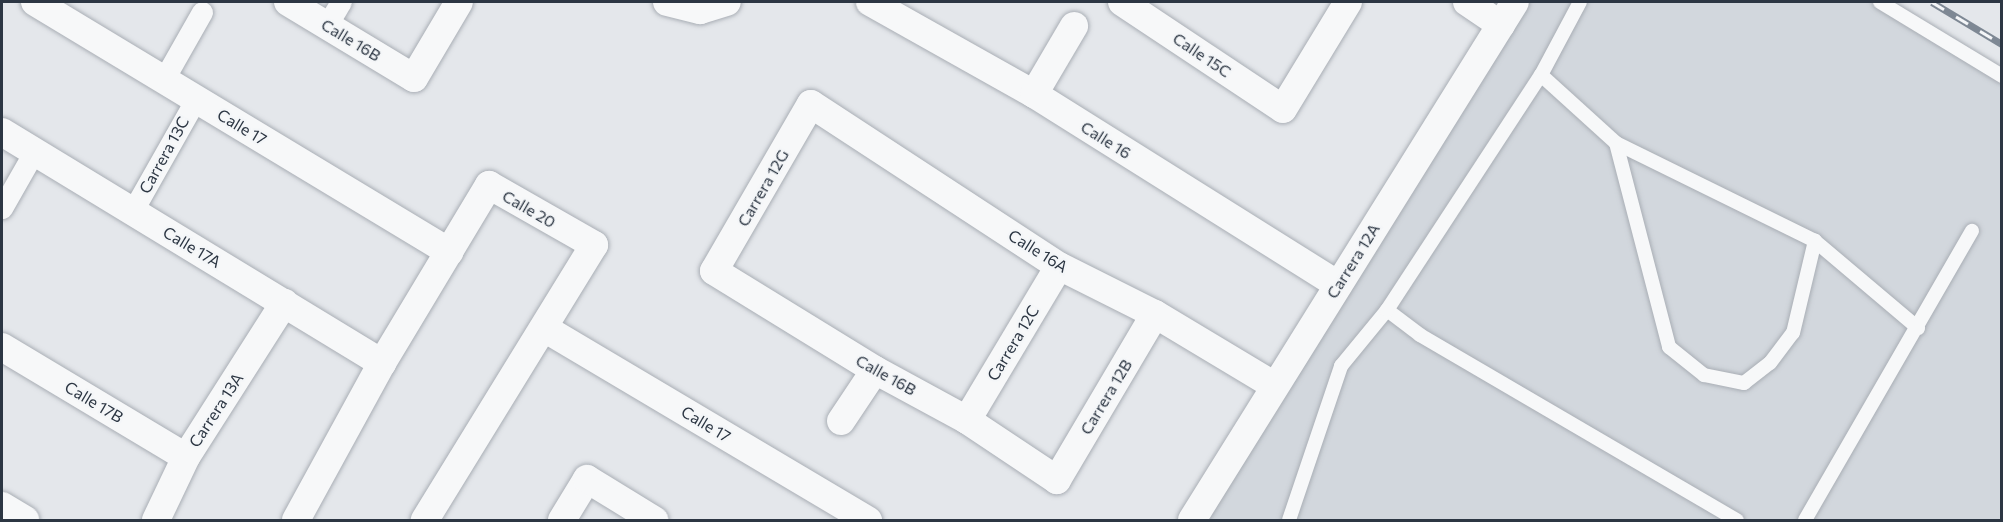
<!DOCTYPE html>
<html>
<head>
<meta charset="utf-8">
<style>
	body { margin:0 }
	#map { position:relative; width:2003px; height:522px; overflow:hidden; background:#e4e7eb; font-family:Commissioner,sans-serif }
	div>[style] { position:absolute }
	.built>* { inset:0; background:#d2d7dd }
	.roads { filter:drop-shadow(0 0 2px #a9aeb5) drop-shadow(0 0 2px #a9aeb5) }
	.service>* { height:14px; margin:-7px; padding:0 7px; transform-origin:7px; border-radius:7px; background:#f7f8f9 }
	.pedestrian>* { height:21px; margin:-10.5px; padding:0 10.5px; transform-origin:10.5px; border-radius:10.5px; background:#f7f8f9 }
	.minor>* { height:28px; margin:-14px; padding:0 14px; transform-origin:14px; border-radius:14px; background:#f7f8f9 }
	.rail>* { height:7px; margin-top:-3.5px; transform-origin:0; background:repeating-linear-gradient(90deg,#f4f6f8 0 14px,#7e8894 0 28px); box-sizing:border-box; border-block:2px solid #7e8894 }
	span { translate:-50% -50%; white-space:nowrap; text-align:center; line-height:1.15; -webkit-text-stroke:4.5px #f4f6f8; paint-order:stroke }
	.street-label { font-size:16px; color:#2c3643 }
	.frame { position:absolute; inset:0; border:3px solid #2c3643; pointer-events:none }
</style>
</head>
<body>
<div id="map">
	<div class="built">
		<div style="clip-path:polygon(1516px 2px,1887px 2px,2001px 70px,2001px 520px,1192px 520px)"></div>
	</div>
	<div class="roads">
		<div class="service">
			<div style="left:1880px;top:2px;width:143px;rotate:31.2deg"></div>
			<div style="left:1541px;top:75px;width:101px;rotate:42.2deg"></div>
			<div style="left:1616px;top:143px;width:222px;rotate:26.2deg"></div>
			<div style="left:1815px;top:241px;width:135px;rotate:40.2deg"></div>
			<div style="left:1616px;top:143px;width:211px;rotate:75.4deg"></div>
			<div style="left:1669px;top:347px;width:45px;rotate:38.7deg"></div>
			<div style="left:1704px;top:375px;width:41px;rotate:11.3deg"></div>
			<div style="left:1744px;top:383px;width:33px;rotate:-38deg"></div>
			<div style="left:1770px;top:363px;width:38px;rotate:-53deg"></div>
			<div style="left:1793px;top:333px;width:95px;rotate:-76.6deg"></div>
			<div style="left:1387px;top:310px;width:41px;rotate:37.1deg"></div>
			<div style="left:1420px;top:335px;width:367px;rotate:30.3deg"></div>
			<div style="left:1289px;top:520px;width:163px;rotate:-71.3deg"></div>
			<div style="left:1341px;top:366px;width:72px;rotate:-50.6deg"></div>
			<div style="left:1387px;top:310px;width:281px;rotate:-56.8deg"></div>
			<div style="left:1541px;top:75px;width:83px;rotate:-61.9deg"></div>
			<div style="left:1805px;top:520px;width:334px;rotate:-60deg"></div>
		</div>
		<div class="pedestrian">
			<div style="left:327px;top:25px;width:27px;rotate:-59deg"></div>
			<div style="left:164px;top:79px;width:77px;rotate:-60.4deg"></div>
			<div style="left:2px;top:208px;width:64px;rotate:-60.3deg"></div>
			<div style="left:132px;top:212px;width:130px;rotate:-60.5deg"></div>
		</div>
		<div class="minor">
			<div style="left:35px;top:2px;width:484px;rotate:31.1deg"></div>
			<div style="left:288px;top:2px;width:147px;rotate:31.1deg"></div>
			<div style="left:414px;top:78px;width:88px;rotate:-59.4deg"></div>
			<div style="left:667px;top:2px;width:34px;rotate:14deg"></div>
			<div style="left:700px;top:10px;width:28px;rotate:-17deg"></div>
			<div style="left:870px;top:2px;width:188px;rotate:29.3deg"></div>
			<div style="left:1034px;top:94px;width:359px;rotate:32.1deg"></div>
			<div style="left:1122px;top:2px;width:193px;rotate:33.6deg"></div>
			<div style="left:1283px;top:109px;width:125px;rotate:-58.7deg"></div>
			<div style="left:1467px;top:2px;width:41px;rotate:34.1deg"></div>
			<div style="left:1034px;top:94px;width:79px;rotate:-59.5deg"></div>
			<div style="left:2px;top:132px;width:445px;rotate:31.3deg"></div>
			<div style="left:1155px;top:314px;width:193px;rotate:120.6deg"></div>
			<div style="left:1057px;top:480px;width:108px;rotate:-146.3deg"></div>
			<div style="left:967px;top:420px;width:105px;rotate:-151.5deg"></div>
			<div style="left:875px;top:370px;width:189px;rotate:-148.4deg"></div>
			<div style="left:714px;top:271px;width:193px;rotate:-59.9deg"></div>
			<div style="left:811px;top:104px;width:296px;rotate:33.2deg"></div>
			<div style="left:1059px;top:266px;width:107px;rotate:26.6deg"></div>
			<div style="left:1155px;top:314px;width:138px;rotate:31deg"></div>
			<div style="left:544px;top:328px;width:377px;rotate:30.7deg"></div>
			<div style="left:2px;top:347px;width:214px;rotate:30.9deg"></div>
			<div style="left:967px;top:420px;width:179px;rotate:-59.1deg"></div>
			<div style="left:841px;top:421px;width:61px;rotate:-56.3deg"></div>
			<div style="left:2px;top:506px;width:27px;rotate:31deg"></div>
			<div style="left:156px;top:520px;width:70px;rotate:-64.5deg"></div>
			<div style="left:186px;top:457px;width:183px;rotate:-57.5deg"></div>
			<div style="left:296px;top:520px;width:179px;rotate:-61.3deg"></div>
			<div style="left:382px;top:363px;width:208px;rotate:-59deg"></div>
			<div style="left:489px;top:185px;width:121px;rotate:29.7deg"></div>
			<div style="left:594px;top:245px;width:323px;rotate:121.6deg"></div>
			<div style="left:562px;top:520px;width:48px;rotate:-58.6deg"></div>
			<div style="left:587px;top:479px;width:79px;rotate:31.5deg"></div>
			<div style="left:1192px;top:520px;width:610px;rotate:-58.05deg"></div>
		</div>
	</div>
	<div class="rail">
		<div style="left:1932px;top:2px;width:82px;rotate:31deg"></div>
	</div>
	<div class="street-label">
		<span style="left:351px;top:40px;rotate:31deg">Calle 16B</span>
		<span style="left:1202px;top:55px;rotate:34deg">Calle 15C</span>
		<span style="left:242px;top:127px;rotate:31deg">Calle 17</span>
		<span style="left:1106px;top:140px;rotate:32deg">Calle 16</span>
		<span style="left:164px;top:155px;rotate:-61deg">Carrera 13C</span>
		<span style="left:763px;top:188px;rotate:-60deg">Carrera 12G</span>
		<span style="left:529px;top:209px;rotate:30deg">Calle 20</span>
		<span style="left:192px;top:247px;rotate:31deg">Calle 17A</span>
		<span style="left:1038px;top:251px;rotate:32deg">Calle 16A</span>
		<span style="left:1353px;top:261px;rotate:-58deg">Carrera 12A</span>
		<span style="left:1013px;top:343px;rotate:-59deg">Carrera 12C</span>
		<span style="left:886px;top:375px;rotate:29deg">Calle 16B</span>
		<span style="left:1106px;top:397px;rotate:-59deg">Carrera 12B</span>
		<span style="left:94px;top:402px;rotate:31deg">Calle 17B</span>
		<span style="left:216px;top:410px;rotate:-57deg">Carrera 13A</span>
		<span style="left:706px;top:424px;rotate:31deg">Calle 17</span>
	</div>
	<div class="frame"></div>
</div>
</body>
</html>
